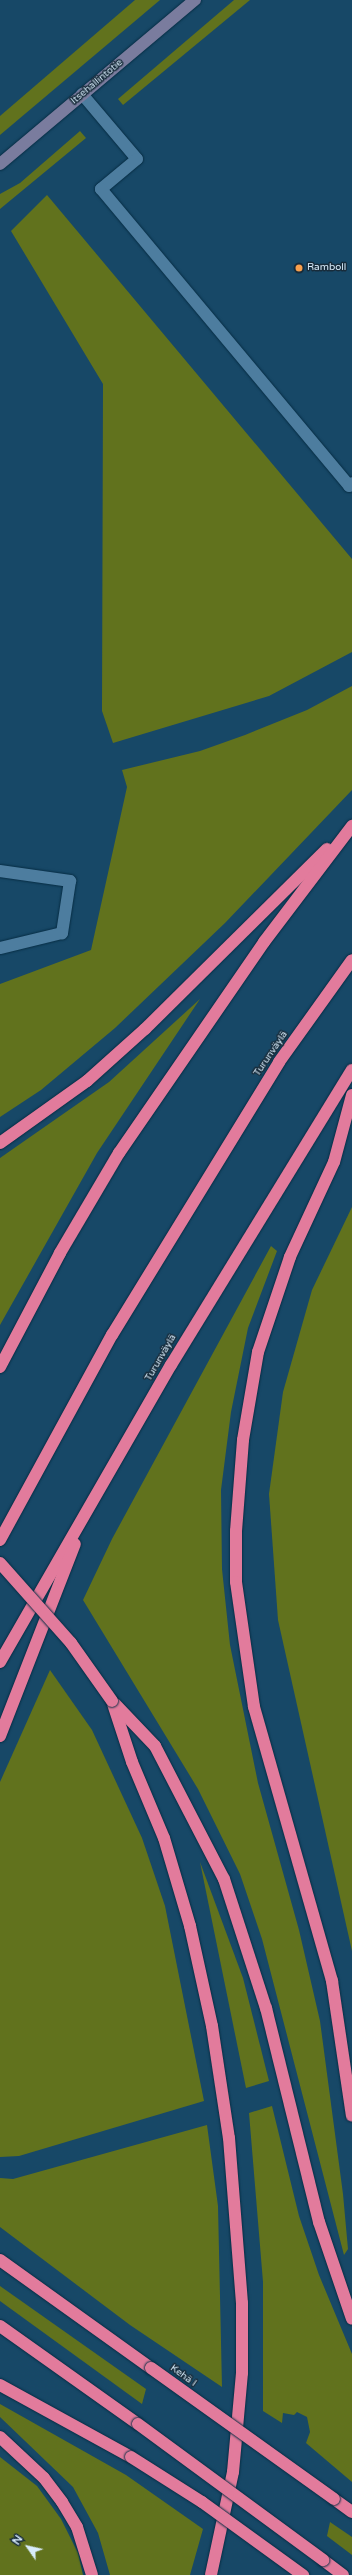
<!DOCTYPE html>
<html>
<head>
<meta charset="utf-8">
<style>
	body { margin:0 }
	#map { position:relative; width:352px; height:2575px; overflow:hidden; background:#174867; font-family:"Varela Round",sans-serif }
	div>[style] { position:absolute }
	.green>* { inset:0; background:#61721d }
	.roads { filter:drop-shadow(0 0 1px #072d44) drop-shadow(0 0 1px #072d44) }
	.lane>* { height:12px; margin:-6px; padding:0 6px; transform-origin:6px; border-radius:6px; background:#4d7d9f }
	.secondary>* { height:12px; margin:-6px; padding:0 6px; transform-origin:6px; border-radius:6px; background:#7a7c9e }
	.highway>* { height:12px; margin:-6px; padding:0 6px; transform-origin:6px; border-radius:6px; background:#e27b9c }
	.bridges { filter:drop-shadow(0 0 1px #072d44) drop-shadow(0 0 1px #072d44) }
	.highway-bridge>* { height:12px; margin:-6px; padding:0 6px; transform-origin:6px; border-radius:6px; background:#e27b9c }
	.dots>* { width:11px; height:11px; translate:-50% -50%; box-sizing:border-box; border:2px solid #182c3b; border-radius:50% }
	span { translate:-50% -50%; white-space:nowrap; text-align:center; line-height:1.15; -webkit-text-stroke:3px #182c3b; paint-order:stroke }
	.street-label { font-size:10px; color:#d8ecfb }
	.poi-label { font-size:10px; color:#d8ecfb }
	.left { translate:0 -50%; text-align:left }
	.north { position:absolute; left:8px; top:2527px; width:40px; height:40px; -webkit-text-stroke:3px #182c3b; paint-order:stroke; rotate:304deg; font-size:11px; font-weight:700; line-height:16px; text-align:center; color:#d8ecfb }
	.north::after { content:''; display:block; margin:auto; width:14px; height:18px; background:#d8ecfb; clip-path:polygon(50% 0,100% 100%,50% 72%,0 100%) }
</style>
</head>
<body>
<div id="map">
	<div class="green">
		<div style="clip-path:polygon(135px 0,160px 0,0 135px,0 116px)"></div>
		<div style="clip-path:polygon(234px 0,250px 0,123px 105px,118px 99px)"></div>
		<div style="clip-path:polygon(80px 131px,86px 138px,0 209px,0 194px,20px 183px)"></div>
		<div style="clip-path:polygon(47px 195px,352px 559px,352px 652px,269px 696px,113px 743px,102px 711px,103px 384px,11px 231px)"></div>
		<div style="clip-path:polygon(352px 686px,352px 790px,225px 923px,115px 1028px,41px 1090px,0 1117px,0 984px,91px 950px,127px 787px,122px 770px,200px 751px,245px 735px,307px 710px)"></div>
		<div style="clip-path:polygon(200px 999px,97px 1153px,0 1325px,0 1158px,109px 1082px)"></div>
		<div style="clip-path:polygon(352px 1207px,352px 1951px,278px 1620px,269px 1494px,283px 1392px,312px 1290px)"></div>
		<div style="clip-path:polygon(271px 1246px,277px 1251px,248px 1328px,231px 1412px,221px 1490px,222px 1569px,230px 1645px,258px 1783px,299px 1930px,320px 2021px,343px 2194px,348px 2249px,344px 2255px,262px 1939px,240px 1874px,198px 1789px,83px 1600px,112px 1539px)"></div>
		<div style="clip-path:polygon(50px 1670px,92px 1730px,142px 1838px,165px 1906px,204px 2101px,19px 2156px,0 2157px,0 1782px)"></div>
		<div style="clip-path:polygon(200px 1862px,243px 1978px,269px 2081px,246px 2088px)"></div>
		<div style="clip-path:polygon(272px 2106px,299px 2216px,319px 2275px,352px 2354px,352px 2482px,306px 2443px,310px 2432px,307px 2417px,297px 2412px,294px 2415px,283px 2413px,282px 2423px,263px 2411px,263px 2282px,249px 2113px)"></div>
		<div style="clip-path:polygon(207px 2125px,218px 2206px,222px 2387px,130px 2325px,0 2227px,0 2178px,13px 2179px)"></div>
		<div style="clip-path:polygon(0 2286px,146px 2389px,142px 2404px,0 2301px)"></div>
		<div style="clip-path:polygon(0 2404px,126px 2475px,203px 2529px,190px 2575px,110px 2575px,98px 2533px,73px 2487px,0 2417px)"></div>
		<div style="clip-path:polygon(0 2457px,37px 2486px,61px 2519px,78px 2553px,83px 2575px,0 2575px)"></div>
		<div style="clip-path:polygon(330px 2522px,352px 2537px,352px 2555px,327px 2536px)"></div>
	</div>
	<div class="roads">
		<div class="lane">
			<div style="left:82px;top:94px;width:85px;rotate:49.8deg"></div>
			<div style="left:137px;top:159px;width:47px;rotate:140.2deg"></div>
			<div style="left:101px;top:189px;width:387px;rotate:50.1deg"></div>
			<div style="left:349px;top:486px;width:4px;rotate:-45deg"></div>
			<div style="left:0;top:871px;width:71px;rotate:8.1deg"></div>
			<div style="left:70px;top:881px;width:53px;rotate:98.7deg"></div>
			<div style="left:62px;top:933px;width:64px;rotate:166.4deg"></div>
		</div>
		<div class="secondary">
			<div style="left:0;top:164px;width:255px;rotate:-40.1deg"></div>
		</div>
		<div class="highway">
			<div style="left:352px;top:1095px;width:69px;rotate:105deg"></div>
			<div style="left:334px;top:1162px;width:105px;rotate:114.9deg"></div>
			<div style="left:290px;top:1257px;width:100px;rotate:108.6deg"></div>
			<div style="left:258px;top:1352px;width:89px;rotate:99.7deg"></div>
			<div style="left:243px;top:1440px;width:91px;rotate:94.4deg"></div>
			<div style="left:236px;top:1531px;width:51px;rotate:90deg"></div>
			<div style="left:236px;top:1582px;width:126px;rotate:81.8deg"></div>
			<div style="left:254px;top:1707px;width:285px;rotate:74.1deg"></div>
			<div style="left:332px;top:1981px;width:136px;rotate:81.6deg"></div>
			<div style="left:0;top:1143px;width:107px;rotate:-35.5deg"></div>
			<div style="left:87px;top:1081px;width:78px;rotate:-41.9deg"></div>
			<div style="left:145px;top:1029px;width:256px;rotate:-44.7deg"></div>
			<div style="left:0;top:1367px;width:129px;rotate:-62.2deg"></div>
			<div style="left:60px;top:1253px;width:116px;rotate:-59.5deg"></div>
			<div style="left:119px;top:1153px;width:256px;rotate:-55.5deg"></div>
			<div style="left:264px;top:942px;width:146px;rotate:-52.8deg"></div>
			<div style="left:0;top:1540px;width:234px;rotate:-61.4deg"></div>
			<div style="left:112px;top:1335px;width:320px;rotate:-58.5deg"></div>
			<div style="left:279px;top:1062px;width:125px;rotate:-54.4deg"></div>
			<div style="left:0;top:1662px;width:343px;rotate:-60.1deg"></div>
			<div style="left:171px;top:1365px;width:346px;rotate:-58.5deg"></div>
			<div style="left:112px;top:1701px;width:64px;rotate:71.8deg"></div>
			<div style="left:132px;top:1762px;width:82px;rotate:67.2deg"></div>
			<div style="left:164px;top:1838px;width:92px;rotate:73.5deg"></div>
			<div style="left:190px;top:1926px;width:102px;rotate:77.6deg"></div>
			<div style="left:212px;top:2026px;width:113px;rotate:81.4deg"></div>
			<div style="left:229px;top:2138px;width:166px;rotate:85.5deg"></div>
			<div style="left:242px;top:2303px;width:70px;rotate:90deg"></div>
			<div style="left:242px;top:2373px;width:99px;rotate:95.2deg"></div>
			<div style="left:233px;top:2472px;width:105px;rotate:102.1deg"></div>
			<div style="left:115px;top:1704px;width:58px;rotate:46.4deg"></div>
			<div style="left:155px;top:1746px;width:150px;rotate:62.6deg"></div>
			<div style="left:224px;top:1879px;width:136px;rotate:72deg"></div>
			<div style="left:266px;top:2008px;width:220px;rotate:76.1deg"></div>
			<div style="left:319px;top:2222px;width:102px;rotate:71.2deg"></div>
			<div style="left:0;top:1736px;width:206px;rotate:-68.7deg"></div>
			<div style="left:0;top:2260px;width:186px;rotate:35.6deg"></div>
			<div style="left:0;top:2326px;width:169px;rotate:35.4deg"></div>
			<div style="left:0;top:2385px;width:149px;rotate:28.8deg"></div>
			<div style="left:0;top:2437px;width:60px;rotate:43deg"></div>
			<div style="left:44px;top:2478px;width:30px;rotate:53deg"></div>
			<div style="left:62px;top:2502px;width:29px;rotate:59deg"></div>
			<div style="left:77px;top:2527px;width:50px;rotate:72.6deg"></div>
			<div style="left:334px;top:2499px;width:22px;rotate:36deg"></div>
			<div style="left:323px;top:2560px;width:25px;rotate:37deg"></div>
		</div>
	</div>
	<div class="bridges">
		<div class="highway-bridge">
			<div style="left:0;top:1563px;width:107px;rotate:48.4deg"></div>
			<div style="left:71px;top:1643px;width:71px;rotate:54.7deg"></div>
			<div style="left:151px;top:2368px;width:225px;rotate:35.6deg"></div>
			<div style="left:138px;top:2424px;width:230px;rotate:36.3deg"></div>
			<div style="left:131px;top:2457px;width:84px;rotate:32.4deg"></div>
			<div style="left:202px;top:2502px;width:125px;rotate:35.9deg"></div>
		</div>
	</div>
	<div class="dots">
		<div style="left:299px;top:268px;background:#f9a04d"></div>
	</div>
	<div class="street-label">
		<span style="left:97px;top:82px;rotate:-40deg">Itsehallintotie</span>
		<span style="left:271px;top:1054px;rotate:-56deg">Turunväylä</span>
		<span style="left:161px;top:1358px;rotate:-60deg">Turunväylä</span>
		<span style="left:183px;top:2376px;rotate:36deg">Kehä I</span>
	</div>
	<div class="poi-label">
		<span class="left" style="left:307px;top:268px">Ramboll</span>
	</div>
	<div class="north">N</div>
</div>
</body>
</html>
